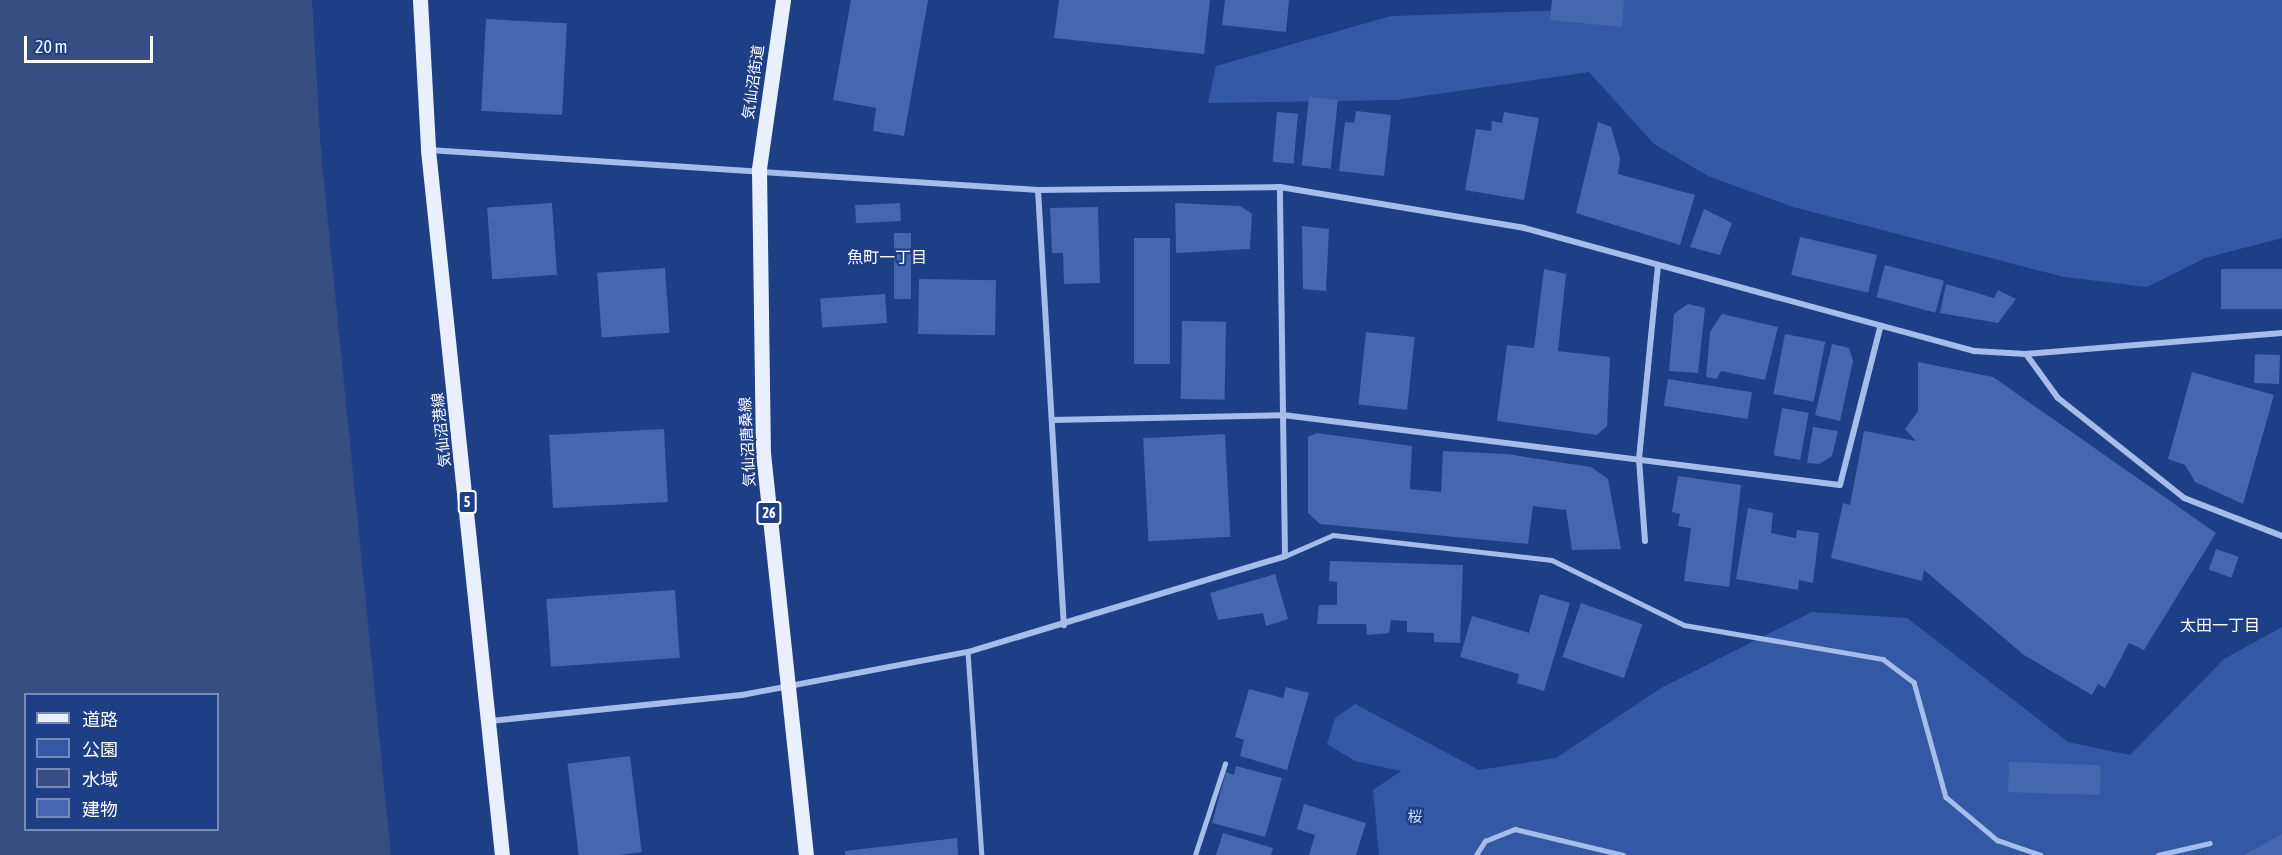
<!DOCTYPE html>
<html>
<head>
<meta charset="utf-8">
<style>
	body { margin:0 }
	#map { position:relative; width:2282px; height:855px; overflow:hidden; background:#1e3e85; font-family:"Asap Condensed","Noto Sans JP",sans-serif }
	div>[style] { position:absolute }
	.green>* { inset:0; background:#3558a4 }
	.water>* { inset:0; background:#374e83 }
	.building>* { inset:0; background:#4667ae; transform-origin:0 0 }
	.lane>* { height:4.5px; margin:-2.25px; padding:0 2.25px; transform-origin:2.25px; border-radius:2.25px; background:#a6bcea }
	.street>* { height:6px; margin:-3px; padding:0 3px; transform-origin:3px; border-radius:3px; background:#a6bcea }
	.primary>* { height:15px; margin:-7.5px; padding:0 7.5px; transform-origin:7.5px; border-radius:7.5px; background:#eaeffe }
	span { translate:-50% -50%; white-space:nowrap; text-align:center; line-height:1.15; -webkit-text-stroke:4.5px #1e3e85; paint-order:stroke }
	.shield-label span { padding:2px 4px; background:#1e3e85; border:2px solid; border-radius:4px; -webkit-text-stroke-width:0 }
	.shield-label { font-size:14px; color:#fff; font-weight:700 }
	.street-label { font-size:15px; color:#fff }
	.park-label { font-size:15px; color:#cad9f7 }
	.neighbourhood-label { font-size:16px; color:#fff }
	.legend { position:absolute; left:24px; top:693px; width:195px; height:138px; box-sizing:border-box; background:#1e3e85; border:2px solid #788bb6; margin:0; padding:8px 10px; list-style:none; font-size:18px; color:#fff }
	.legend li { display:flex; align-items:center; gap:12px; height:30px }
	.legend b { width:30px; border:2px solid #788bb6 }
	.scale { position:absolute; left:24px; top:36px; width:129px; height:27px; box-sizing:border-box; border:3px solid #fff; border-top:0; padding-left:8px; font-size:18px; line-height:21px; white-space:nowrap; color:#fff; -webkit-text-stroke:4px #1e3e85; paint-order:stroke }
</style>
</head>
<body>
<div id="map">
	<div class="green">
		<div style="clip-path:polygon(1586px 0,2282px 0,2282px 238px,2205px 258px,2147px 287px,2064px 277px,1793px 207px,1708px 176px,1654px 144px,1589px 72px,1396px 100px,1208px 103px,1216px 66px,1391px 16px,1572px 10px)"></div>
		<div style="clip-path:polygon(1812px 612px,1907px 618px,2068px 742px,2130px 755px,2224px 659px,2282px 627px,2282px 855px,1379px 855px,1373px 790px,1401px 771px,1355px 761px,1327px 744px,1335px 718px,1355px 704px,1479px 770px,1556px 758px,1661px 688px)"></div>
	</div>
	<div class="water">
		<div style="clip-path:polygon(evenodd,0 0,312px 0,321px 152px,391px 855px,0 855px,0 0,26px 694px,218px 694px,218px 830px,26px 830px,26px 694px)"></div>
	</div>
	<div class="building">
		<div style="clip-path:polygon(851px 0,928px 0,904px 136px,873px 131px,876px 108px,833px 100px)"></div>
		<div style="clip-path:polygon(1059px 0,1210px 0,1204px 54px,1054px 38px)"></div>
		<div style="clip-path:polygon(1225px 0,1289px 0,1286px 32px,1222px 25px)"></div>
		<div style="clip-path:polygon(1552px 0,1624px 0,1622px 27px,1550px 20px)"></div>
		<div style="left:486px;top:19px;width:81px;height:92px;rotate:3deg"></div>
		<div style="left:1309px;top:97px;width:29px;height:69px;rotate:6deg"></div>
		<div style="clip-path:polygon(1356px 111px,1391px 115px,1384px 176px,1339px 171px,1345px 122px,1354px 123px)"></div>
		<div style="left:1277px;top:112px;width:21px;height:50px;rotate:5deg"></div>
		<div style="clip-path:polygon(1504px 112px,1539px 118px,1524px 200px,1465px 190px,1476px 129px,1491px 131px,1492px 121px,1502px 123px)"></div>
		<div style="clip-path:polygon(1598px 122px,1611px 127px,1620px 158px,1618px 174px,1695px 195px,1680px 245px,1576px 213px)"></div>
		<div style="left:552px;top:203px;width:72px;height:65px;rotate:86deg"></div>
		<div style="left:900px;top:203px;width:18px;height:45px;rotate:87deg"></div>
		<div style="clip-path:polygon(1175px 203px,1240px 206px,1252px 214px,1250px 249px,1176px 253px)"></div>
		<div style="clip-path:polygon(1098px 207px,1100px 283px,1064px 284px,1063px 253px,1052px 253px,1050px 208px)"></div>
		<div style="clip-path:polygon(1704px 209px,1732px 223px,1720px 255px,1690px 247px)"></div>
		<div style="clip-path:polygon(1302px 226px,1329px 229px,1326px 291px,1303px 289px)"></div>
		<div style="left:894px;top:233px;width:17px;height:66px"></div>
		<div style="left:1800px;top:237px;width:79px;height:39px;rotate:13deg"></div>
		<div style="left:1134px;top:238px;width:36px;height:126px"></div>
		<div style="left:1885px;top:265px;width:61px;height:33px;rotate:15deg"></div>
		<div style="left:665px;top:268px;width:65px;height:68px;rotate:86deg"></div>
		<div style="clip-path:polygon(1544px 269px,1566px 274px,1558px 351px,1610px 357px,1607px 426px,1597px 435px,1497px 421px,1507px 345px,1534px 348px)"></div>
		<div style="left:2282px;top:269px;width:40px;height:61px;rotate:90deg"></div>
		<div style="left:919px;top:279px;width:77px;height:55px;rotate:1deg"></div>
		<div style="clip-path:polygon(1946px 284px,1994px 298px,1998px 290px,2016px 299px,1998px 323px,1940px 313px)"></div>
		<div style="left:885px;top:294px;width:29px;height:65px;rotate:86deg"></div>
		<div style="clip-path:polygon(1688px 304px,1705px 308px,1698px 373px,1669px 371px,1674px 314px)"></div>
		<div style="clip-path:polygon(1722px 314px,1778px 327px,1765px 380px,1721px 371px,1717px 379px,1706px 377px,1710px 332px)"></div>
		<div style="left:1182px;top:321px;width:44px;height:78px;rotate:1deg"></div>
		<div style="left:1366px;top:332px;width:49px;height:73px;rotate:6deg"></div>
		<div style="left:1785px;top:334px;width:41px;height:61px;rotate:11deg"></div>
		<div style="clip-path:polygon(1832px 344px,1849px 348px,1853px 361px,1840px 421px,1815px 415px)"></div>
		<div style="left:2280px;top:355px;width:29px;height:25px;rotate:92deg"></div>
		<div style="clip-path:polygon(1918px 362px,1993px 377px,2216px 533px,2144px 650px,2129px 643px,2105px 688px,2098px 684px,2092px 695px,2024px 655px,1924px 570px,1922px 581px,1831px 558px,1843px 503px,1850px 505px,1864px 431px,1916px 441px,1905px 429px,1918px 411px)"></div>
		<div style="clip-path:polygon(2192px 372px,2274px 395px,2243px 504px,2195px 482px,2185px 465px,2168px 459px)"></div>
		<div style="left:1668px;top:379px;width:85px;height:27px;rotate:9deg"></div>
		<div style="left:1782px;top:408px;width:27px;height:48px;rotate:10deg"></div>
		<div style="clip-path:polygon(1813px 427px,1838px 431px,1832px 456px,1819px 464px,1807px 463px)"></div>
		<div style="left:664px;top:429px;width:73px;height:115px;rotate:87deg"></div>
		<div style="clip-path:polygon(1317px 433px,1412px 446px,1410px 489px,1441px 492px,1443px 451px,1507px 454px,1591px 467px,1608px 479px,1621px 549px,1572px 550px,1566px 510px,1533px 506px,1528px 544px,1320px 524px,1308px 513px,1308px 437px)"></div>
		<div style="left:1225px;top:434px;width:103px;height:82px;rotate:87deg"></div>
		<div style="clip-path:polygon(1678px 476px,1741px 485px,1729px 587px,1684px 581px,1691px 528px,1678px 526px,1680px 514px,1672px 512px)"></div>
		<div style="clip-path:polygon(1748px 508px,1773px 513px,1771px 533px,1796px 538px,1797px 530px,1819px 533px,1813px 583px,1799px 580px,1798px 590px,1736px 579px)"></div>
		<div style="left:2216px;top:549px;width:24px;height:22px;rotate:19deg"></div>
		<div style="clip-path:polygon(1330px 561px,1463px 565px,1460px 643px,1434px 642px,1434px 633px,1407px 632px,1407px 621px,1391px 620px,1389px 633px,1367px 635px,1366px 624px,1317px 624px,1319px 605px,1337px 605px,1337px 582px,1329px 581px)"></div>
		<div style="clip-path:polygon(1275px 574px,1288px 619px,1266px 626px,1263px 613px,1218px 620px,1210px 593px)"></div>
		<div style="left:675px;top:590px;width:68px;height:129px;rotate:86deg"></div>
		<div style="clip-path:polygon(1540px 594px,1570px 603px,1544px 691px,1517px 683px,1519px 674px,1460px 657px,1472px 616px,1529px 633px)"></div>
		<div style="left:1581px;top:603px;width:65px;height:57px;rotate:19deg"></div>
		<div style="clip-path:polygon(1286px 687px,1309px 693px,1287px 770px,1240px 756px,1244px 740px,1235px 737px,1249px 689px,1283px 698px)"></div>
		<div style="left:630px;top:756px;width:97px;height:63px;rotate:83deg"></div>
		<div style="left:2009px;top:762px;width:92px;height:30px;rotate:2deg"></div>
		<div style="clip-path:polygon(1236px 766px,1282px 778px,1265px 837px,1212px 823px,1226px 772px,1234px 775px)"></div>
		<div style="clip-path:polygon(1304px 804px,1366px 823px,1356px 855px,1309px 855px,1315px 835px,1297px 829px)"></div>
		<div style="clip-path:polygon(1223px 833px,1273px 848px,1271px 855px,1216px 855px)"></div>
		<div style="clip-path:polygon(2282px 834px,2282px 855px,2244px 855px)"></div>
		<div style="clip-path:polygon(957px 838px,958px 855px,845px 855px,845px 851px)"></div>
	</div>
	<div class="lane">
		<div style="left:1285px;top:556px;width:52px;rotate:-23.6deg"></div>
		<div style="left:1333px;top:535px;width:220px;rotate:6.5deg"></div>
		<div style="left:1552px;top:560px;width:147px;rotate:26.2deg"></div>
		<div style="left:1684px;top:625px;width:202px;rotate:9.7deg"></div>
		<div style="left:1883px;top:659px;width:39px;rotate:37deg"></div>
		<div style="left:1914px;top:682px;width:119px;rotate:74.5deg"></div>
		<div style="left:1946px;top:797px;width:67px;rotate:40.1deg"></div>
		<div style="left:1997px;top:840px;width:46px;rotate:18.8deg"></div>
		<div style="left:968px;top:652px;width:203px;rotate:86.1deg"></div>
		<div style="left:1195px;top:855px;width:96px;rotate:-71.8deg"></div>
		<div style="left:1476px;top:855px;width:17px;rotate:-57deg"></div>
		<div style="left:1485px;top:841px;width:32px;rotate:-22deg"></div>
		<div style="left:1515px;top:829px;width:111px;rotate:13.5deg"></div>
		<div style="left:2158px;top:855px;width:53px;rotate:-13deg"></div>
	</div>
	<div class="street">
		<div style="left:429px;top:150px;width:610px;rotate:3.76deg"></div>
		<div style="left:1038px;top:190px;width:242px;rotate:-0.7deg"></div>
		<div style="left:1280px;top:187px;width:247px;rotate:9.5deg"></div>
		<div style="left:1524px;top:228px;width:467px;rotate:15.3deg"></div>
		<div style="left:1974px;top:351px;width:52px;rotate:3.3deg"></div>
		<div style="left:2026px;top:354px;width:257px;rotate:-4.7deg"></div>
		<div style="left:1038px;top:190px;width:436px;rotate:86.6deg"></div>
		<div style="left:2026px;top:354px;width:54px;rotate:54deg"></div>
		<div style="left:2058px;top:398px;width:161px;rotate:38.4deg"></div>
		<div style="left:2184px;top:498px;width:105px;rotate:21.2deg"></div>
		<div style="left:1052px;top:420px;width:231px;rotate:-1.2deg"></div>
		<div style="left:1283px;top:415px;width:561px;rotate:7.16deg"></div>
		<div style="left:1840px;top:485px;width:162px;rotate:-75.7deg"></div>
		<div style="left:1645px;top:541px;width:82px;rotate:-94.2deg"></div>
		<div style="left:1639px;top:459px;width:194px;rotate:-84.4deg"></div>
		<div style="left:490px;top:721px;width:253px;rotate:-5.9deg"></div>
		<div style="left:742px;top:695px;width:230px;rotate:-10.8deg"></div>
		<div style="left:968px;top:652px;width:331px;rotate:-16.8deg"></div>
		<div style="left:1285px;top:556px;width:369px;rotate:-90.8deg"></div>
	</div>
	<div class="primary">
		<div style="left:420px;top:0;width:150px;rotate:86.9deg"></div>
		<div style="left:428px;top:150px;width:709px;rotate:84.01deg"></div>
		<div style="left:783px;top:0;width:171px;rotate:98.1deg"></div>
		<div style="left:759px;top:169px;width:284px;rotate:89.2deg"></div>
		<div style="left:763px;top:453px;width:404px;rotate:83.9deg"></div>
	</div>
	<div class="shield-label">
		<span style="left:467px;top:502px">5</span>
		<span style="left:769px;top:513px">26</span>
	</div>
	<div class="street-label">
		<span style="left:753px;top:82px;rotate:-82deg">気仙沼街道</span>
		<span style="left:441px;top:430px;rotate:-96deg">気仙沼港線</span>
		<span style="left:747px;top:442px;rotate:-93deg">気仙沼唐桑線</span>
	</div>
	<div class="park-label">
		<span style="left:1415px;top:817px">桜</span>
	</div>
	<div class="neighbourhood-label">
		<span style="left:887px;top:257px">魚町一丁目</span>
		<span style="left:2220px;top:625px">太田一丁目</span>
	</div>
	<ul class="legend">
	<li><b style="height:8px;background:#eaeffe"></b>道路</li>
	<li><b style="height:16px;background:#3558a4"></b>公園</li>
	<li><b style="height:16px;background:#374e83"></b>水域</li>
	<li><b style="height:16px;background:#4667ae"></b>建物</li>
	</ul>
	<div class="scale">20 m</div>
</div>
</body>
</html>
